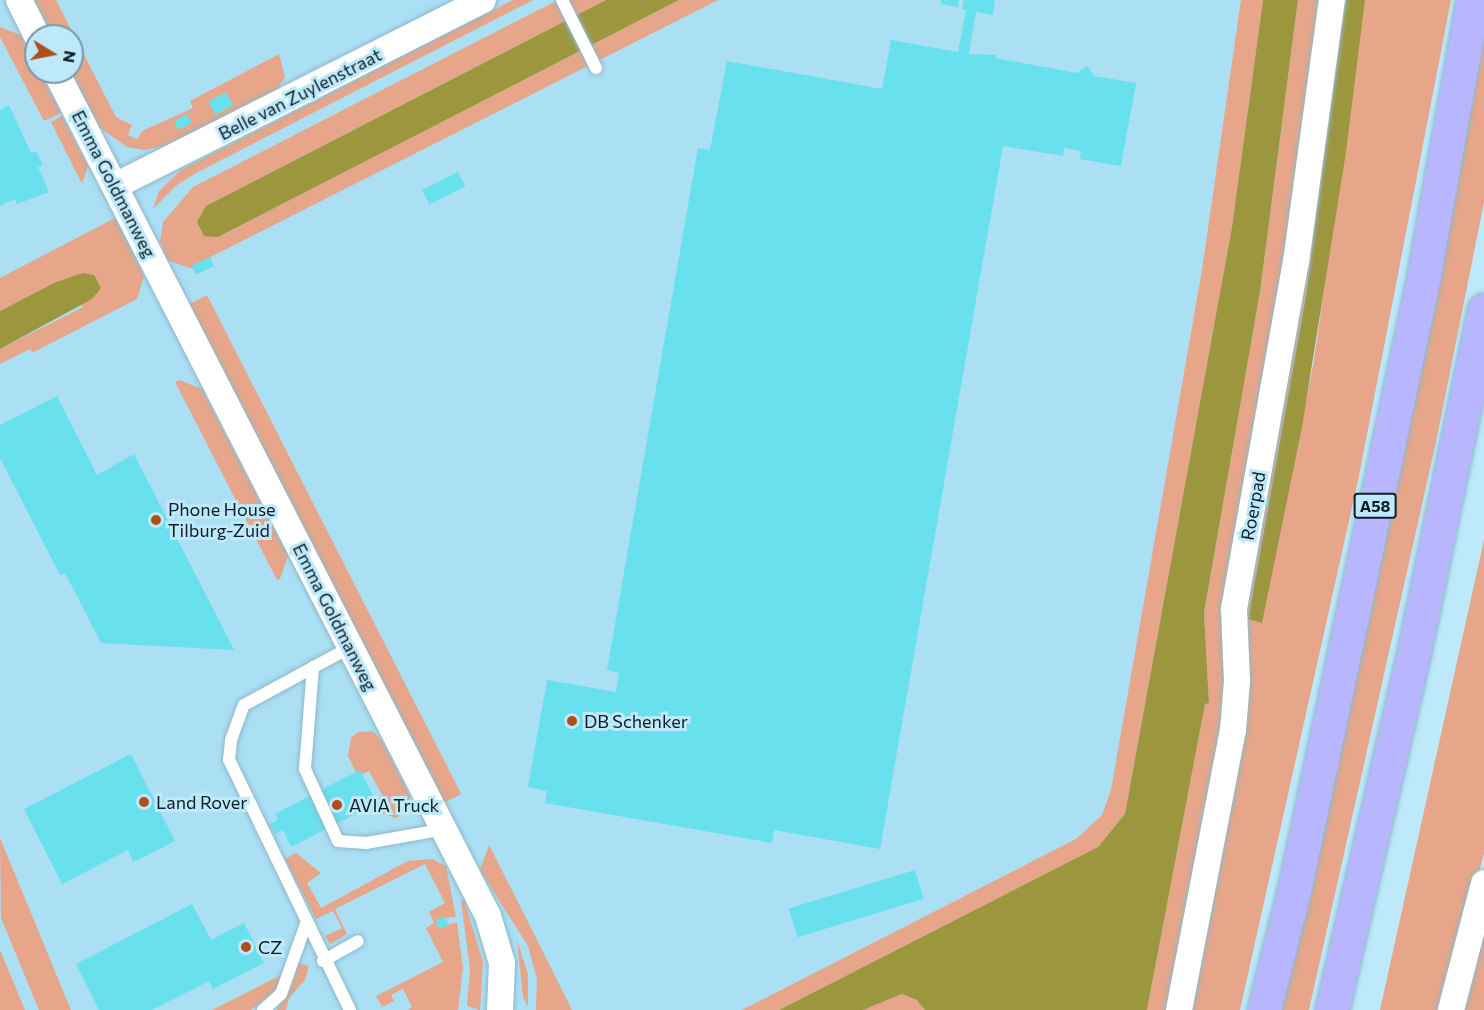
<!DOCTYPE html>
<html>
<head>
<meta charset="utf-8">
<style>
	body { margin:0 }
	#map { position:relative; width:1484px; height:1010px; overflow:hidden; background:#bee9fa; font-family:Commissioner,sans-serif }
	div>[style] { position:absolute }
	.built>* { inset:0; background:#abdff4 }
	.green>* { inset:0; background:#e7a689; transform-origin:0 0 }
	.water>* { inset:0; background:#9c963f }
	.building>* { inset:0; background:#68e0ed; transform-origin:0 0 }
	.roads { filter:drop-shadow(0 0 2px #8eb8c9) drop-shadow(0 0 2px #8eb8c9) }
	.service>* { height:12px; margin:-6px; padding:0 6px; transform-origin:6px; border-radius:6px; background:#fff }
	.minor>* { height:26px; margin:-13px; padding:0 13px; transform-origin:13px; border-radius:13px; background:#fff }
	.motorway>* { height:33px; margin:-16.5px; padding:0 16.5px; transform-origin:16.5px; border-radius:16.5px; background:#b7b6fe }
	.dots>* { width:16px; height:16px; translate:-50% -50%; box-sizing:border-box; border:3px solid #bee9fa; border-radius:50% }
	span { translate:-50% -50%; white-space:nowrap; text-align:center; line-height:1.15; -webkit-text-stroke:6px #bee9fa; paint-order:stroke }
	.shield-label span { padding:2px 4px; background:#bee9fa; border:2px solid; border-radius:4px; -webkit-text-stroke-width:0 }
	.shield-label { font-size:16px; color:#0e1e25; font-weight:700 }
	.street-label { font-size:18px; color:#0e1e25 }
	.poi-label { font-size:18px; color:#0e1e25 }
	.left { translate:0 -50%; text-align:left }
	.north { position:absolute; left:24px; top:24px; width:60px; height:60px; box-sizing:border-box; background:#bee9fa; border:2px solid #7898a5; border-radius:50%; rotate:100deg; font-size:16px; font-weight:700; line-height:24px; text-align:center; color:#0e1e25 }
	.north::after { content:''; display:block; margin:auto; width:21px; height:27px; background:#b14e17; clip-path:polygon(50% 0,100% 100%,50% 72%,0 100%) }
</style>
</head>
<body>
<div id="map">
	<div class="built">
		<div style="clip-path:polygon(evenodd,0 0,1273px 0,1111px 1010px,0 1010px,0 0,36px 36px,72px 36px,72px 72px,36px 72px,36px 36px)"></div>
	</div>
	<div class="green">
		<div style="clip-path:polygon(34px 0,56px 0,116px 117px,132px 125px,128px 135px,137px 139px,142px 131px,193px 108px,190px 101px,279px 54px,285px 77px,276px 91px,169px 145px,144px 150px,127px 147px,99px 127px,71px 72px,72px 36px,53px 36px)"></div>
		<div style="clip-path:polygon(513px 0,533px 0,196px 173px,177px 185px,153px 209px,159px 191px,181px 170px)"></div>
		<div style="clip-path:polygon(558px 0,606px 0,206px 206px,218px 237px,679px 0,718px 0,193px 266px,194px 269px,168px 261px,160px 242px,163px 222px,193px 187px)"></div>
		<div style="clip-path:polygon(1241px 0,1263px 0,1232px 227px,1125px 814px,1098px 847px,1048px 873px,779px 1010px,742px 1010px,1076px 839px,1102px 815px,1111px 790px,1202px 270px)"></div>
		<div style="clip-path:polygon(1298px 0,1326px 0,1231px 675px,1172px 1010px,1147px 1010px,1205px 703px,1209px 703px,1204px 613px,1260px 292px)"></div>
		<div style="clip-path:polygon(1339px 0,1346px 0,1329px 139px,1306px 295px,1248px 619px,1262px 622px,1314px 360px,1365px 0,1451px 0,1359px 476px,1240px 1010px,1185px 1010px)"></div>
		<div style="clip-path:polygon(0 27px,21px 35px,36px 72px,40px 72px,61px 113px,44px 121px,0 37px)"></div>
		<div style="clip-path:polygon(1484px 40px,1484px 202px,1436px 442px,1309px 1010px,1281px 1010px,1405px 449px)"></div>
		<div style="clip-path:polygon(62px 116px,88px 166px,82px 184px,51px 122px)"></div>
		<div style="clip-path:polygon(115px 218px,144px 276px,137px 299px,32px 353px,30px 349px,0 364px,0 349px,83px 307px,54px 283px,0 311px,0 278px)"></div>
		<div style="left:207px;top:295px;width:560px;height:27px;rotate:63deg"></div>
		<div style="clip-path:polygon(179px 380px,202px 389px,288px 556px,280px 579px,277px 580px,175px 382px)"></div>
		<div style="clip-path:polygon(1484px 540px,1484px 853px,1443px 1010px,1380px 1010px)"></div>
		<div style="clip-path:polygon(372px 731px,382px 740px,410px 796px,408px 809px,396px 818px,377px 812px,372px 801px,382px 795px,369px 771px,358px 776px,348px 756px,351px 738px,358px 732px)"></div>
		<div style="clip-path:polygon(0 838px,71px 1010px,39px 1010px,1px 918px)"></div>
		<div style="clip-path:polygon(489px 845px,523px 912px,572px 1010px,536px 1010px,537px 979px,528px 946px,480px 870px)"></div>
		<div style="clip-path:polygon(296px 853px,321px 873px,307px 883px,321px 908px,408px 861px,432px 859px,446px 866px,456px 917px,436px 919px,439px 928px,457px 922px,463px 968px,458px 1010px,408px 1010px,412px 1007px,403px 989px,391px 995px,394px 1001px,382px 1007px,376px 996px,443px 962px,426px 928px,434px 923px,429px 912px,445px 903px,425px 864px,335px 909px,347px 934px,330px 944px,325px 936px,342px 928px,333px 911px,316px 919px,285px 859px)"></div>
		<div style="clip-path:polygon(464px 900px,483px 962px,480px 1010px,467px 1006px,470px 969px,461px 901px)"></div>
		<div style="clip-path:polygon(1484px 909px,1484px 1010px,1457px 1010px)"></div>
		<div style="clip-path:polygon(517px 940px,528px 974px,528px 1007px,523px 997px)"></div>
		<div style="clip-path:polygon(0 950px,25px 1010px,0 1010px)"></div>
		<div style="clip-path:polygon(298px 963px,309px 966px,305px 980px,289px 998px,286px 1010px,276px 1010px,287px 996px)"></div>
		<div style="clip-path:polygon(283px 974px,275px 991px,251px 1010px,212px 1010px)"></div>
		<div style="clip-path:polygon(902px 994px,918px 1000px,925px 1010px,863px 1010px)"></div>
	</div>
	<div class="water">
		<div style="clip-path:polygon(606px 0,679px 0,218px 237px,204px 236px,197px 222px,206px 206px)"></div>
		<div style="clip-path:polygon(1263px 0,1298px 0,1260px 292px,1204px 613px,1209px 703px,1205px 704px,1147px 1010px,925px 1010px,917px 1000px,902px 994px,863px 1010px,779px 1010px,1098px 847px,1125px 814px,1232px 227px)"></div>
		<div style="clip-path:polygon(1346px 0,1365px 0,1346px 152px,1302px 427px,1262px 623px,1248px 619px,1306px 295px)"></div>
		<div style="clip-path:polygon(83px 273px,94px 275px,101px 288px,92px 299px,0 349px,0 311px,54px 283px)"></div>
	</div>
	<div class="building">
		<div style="clip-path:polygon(941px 0,959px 0,958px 7px,941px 4px)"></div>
		<div style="clip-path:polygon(964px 0,995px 0,993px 15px,976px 12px,969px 54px,996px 55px,995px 58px,1077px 73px,1087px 66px,1094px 76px,1136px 83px,1121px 166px,1080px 159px,1081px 151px,1064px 148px,1063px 156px,1003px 146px,880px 849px,774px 830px,772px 843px,545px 803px,547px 791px,528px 787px,547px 680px,616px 692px,619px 673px,607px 670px,698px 148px,710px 150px,727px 61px,882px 89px,891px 40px,958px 52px,966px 10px,962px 9px)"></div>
		<div style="left:226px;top:92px;width:15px;height:20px;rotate:62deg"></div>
		<div style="clip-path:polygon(9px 105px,31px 153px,36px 151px,43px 165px,38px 167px,49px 192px,17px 204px,15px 199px,0 206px,0 110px)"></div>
		<div style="left:187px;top:114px;width:10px;height:15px;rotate:61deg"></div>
		<div style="left:458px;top:172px;width:16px;height:40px;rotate:63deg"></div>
		<div style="left:210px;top:257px;width:10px;height:20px;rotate:66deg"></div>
		<div style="clip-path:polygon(57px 396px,97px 475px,134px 454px,234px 650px,101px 643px,65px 573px,60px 575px,0 458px,0 425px)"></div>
		<div style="clip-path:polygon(131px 754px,175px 841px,133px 862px,128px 850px,62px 884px,24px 809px)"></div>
		<div style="clip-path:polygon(360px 770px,377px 803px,291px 847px,283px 830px,275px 834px,270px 824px,278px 820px,275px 814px)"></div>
		<div style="left:915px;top:870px;width:30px;height:132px;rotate:73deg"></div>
		<div style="clip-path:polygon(192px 904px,211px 940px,244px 923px,264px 963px,213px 989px,209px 981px,152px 1010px,99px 1010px,76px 964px)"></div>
		<div style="left:446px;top:917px;width:9px;height:10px;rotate:77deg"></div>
	</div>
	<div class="roads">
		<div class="service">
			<div style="left:562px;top:0;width:76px;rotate:63.4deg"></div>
			<div style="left:313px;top:667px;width:102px;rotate:94.5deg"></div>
			<div style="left:305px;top:769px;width:79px;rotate:65.4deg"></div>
			<div style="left:338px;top:841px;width:28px;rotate:4deg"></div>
			<div style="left:366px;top:843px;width:80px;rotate:-10deg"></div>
			<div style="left:323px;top:961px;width:40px;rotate:-29.7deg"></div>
			<div style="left:263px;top:1010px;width:24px;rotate:-42deg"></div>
			<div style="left:281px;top:994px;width:77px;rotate:-70.4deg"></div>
			<div style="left:350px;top:1010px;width:278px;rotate:-115.8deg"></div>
			<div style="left:229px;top:760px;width:20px;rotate:-84deg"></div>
			<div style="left:231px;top:740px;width:37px;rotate:-70deg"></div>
			<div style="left:244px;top:705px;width:122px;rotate:-28.5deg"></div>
		</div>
		<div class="minor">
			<div style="left:19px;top:0;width:40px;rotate:63.4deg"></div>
			<div style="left:56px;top:72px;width:948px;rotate:62.89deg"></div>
			<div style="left:488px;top:916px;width:49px;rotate:73.4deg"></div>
			<div style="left:502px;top:963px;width:47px;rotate:92.4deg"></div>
			<div style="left:115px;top:186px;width:412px;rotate:-26.8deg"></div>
			<div style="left:1179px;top:1010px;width:285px;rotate:-79.1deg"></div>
			<div style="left:1233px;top:730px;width:49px;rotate:-85.3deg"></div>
			<div style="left:1237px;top:681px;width:72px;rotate:-92.4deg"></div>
			<div style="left:1234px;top:609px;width:352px;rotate:-79.9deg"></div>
			<div style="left:1296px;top:262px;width:264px;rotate:-82.2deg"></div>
			<div style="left:1451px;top:1010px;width:131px;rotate:-75.4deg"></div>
		</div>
		<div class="motorway">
			<div style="left:1264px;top:1010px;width:123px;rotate:-75.9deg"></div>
			<div style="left:1294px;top:891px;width:624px;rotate:-78.08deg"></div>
			<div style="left:1423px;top:280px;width:284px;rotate:-79.9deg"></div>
			<div style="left:1332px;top:1010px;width:372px;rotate:-77.1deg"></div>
			<div style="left:1415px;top:647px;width:344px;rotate:-78.4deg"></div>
		</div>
	</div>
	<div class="dots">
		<div style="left:156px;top:520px;background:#b14e17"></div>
		<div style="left:572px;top:721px;background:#b14e17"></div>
		<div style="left:144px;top:802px;background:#b14e17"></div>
		<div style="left:337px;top:805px;background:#b14e17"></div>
		<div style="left:246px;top:947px;background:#b14e17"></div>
	</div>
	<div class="shield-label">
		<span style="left:1375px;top:506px">A58</span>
	</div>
	<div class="street-label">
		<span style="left:300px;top:94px;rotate:-27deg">Belle van Zuylenstraat</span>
		<span style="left:114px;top:184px;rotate:63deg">Emma Goldmanweg</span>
		<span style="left:1253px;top:506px;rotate:-80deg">Roerpad</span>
		<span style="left:335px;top:617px;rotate:63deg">Emma Goldmanweg</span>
	</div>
	<div class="poi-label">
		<span class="left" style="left:168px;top:520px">Phone House<br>Tilburg-Zuid</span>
		<span class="left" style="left:584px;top:721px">DB Schenker</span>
		<span class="left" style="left:156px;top:802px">Land Rover</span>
		<span class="left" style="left:349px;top:805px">AVIA Truck</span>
		<span class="left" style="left:258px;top:947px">CZ</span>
	</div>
	<div class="north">N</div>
</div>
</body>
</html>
